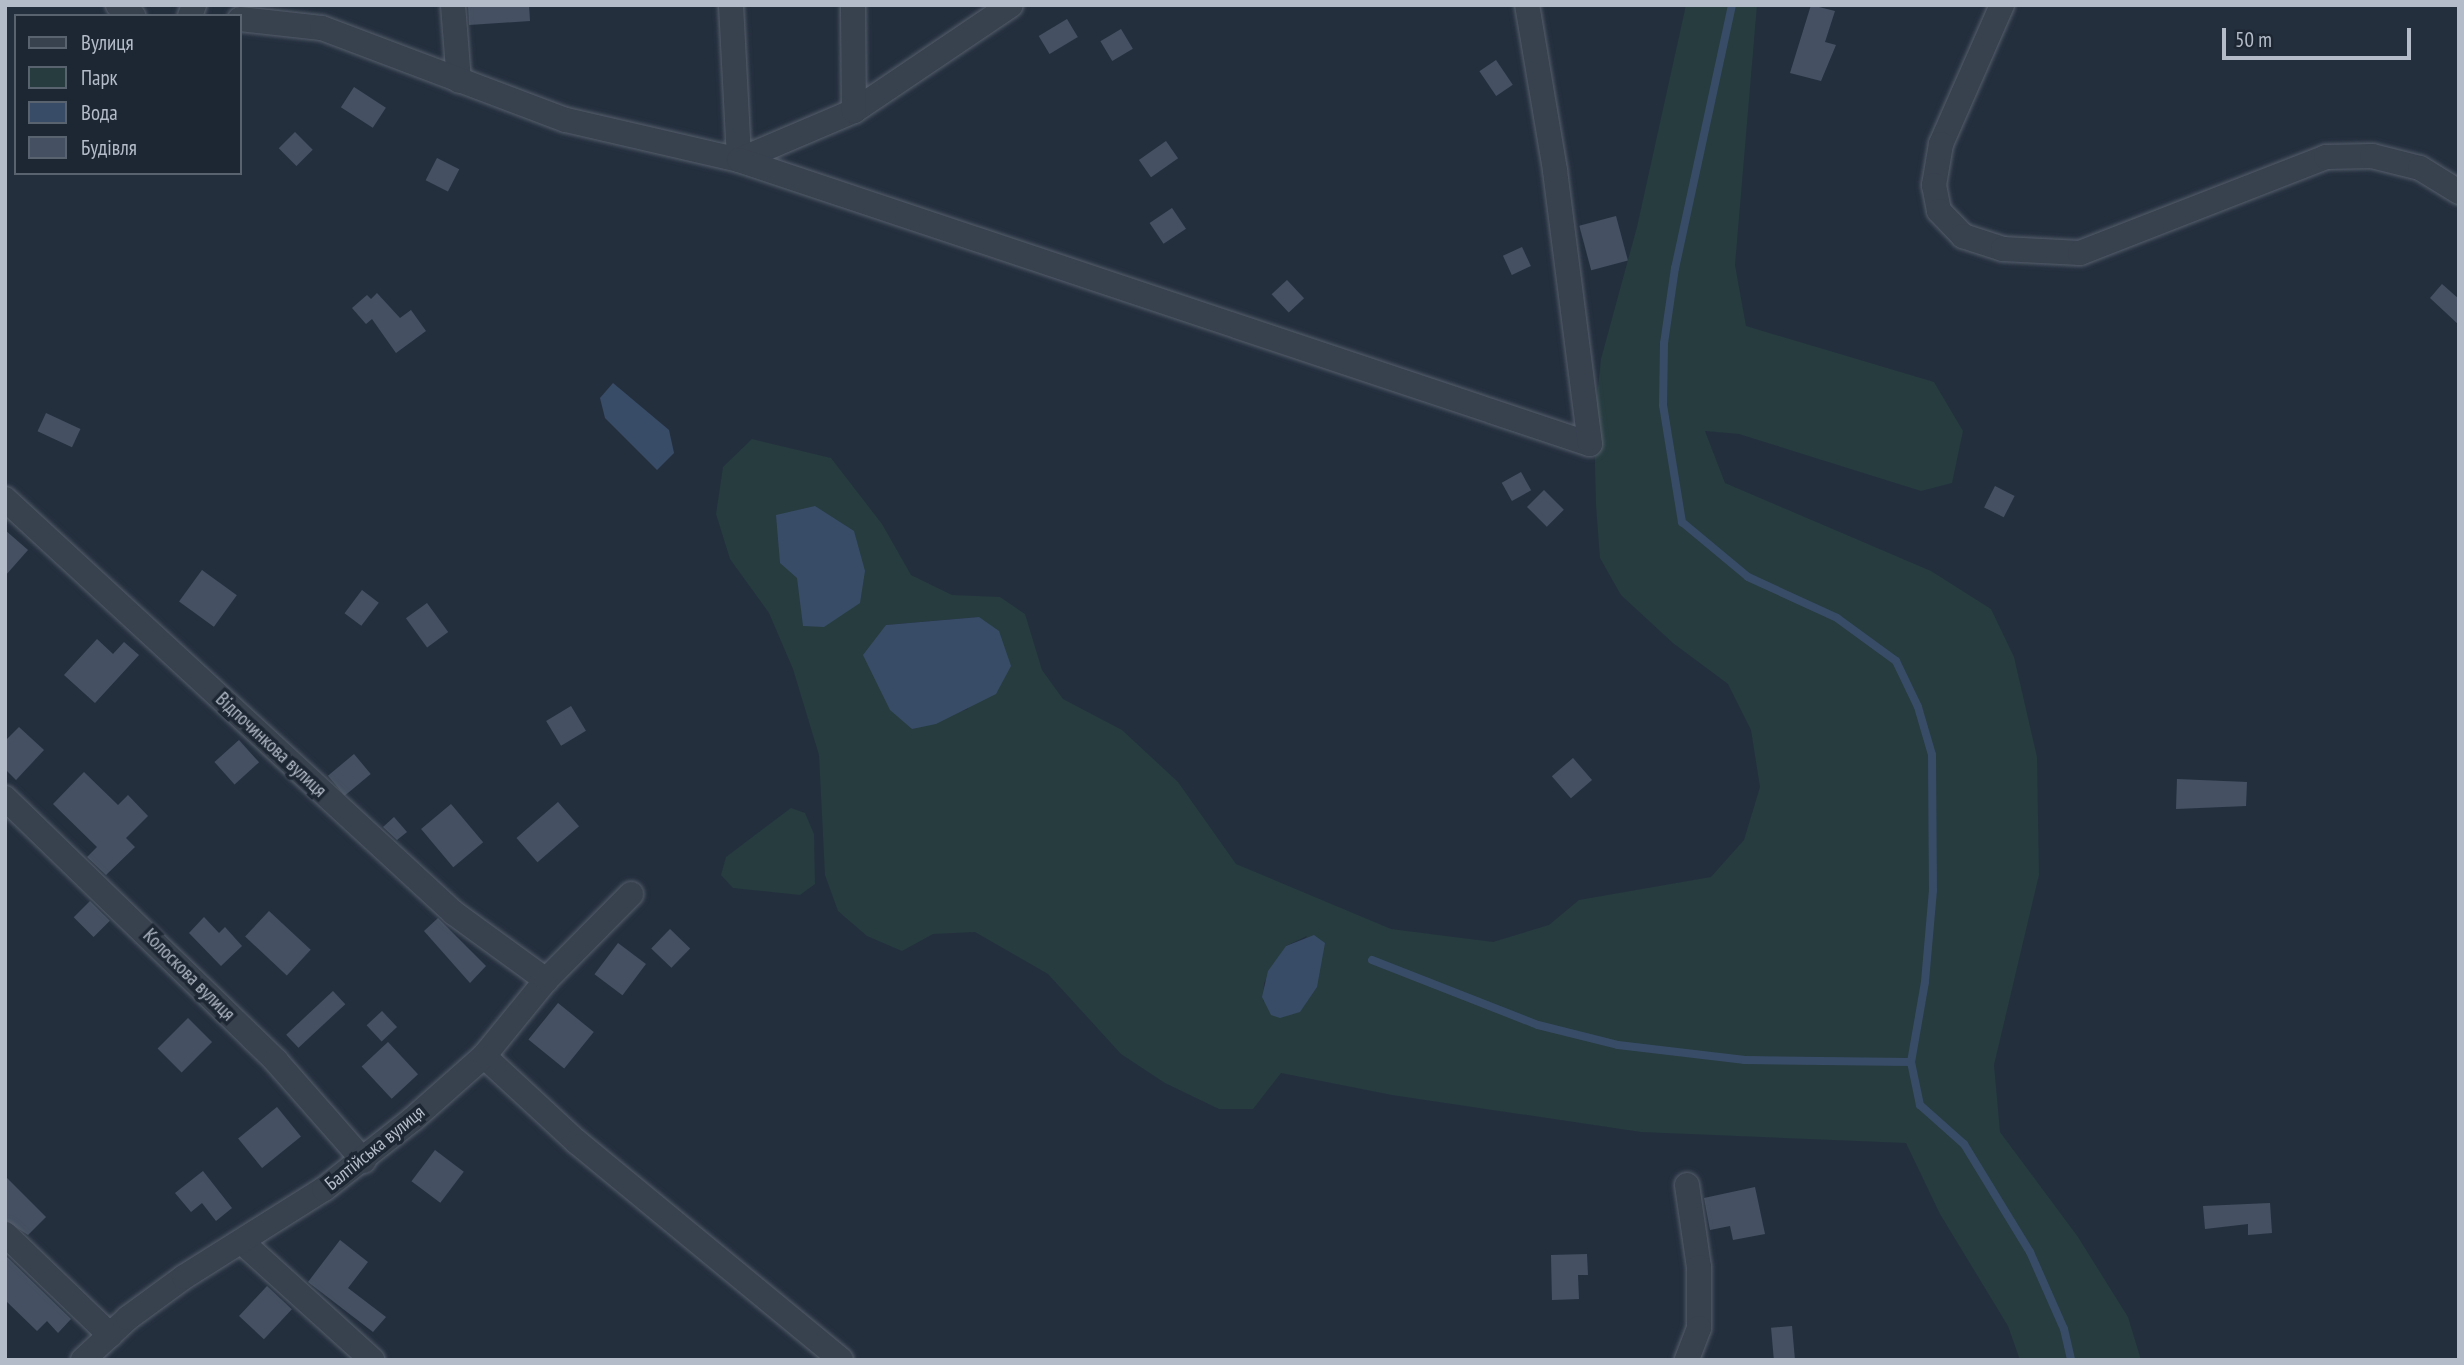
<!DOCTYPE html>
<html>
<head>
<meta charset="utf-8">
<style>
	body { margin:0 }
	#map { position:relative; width:2464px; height:1365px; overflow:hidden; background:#242f3e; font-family:"PT Sans Narrow",sans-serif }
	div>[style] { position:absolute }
	.green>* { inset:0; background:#263c3f }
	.water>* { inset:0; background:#394c67 }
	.stream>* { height:8px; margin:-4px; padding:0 4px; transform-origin:4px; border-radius:4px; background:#394c67 }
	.building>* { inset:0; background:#455162; transform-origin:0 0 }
	.roads { filter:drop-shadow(0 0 2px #565f6c) drop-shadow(0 0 2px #565f6c) }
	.minor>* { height:24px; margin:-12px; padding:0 12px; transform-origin:12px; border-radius:12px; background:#38414e }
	span { translate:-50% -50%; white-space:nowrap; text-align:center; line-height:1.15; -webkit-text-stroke:7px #1d2633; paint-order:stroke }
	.street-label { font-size:19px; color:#b4bcc9 }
	.frame { position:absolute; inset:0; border:7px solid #b4bcc9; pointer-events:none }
	.legend { position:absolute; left:14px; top:14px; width:228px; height:161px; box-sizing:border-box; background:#1d2633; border:2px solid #59626f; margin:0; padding:9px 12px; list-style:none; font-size:21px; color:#b4bcc9 }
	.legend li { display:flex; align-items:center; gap:14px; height:35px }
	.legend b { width:35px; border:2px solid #59626f }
	.scale { position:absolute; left:2222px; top:28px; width:189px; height:32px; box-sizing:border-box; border:4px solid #b4bcc9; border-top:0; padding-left:9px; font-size:21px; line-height:24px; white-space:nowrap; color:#b4bcc9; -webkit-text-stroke:5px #1d2633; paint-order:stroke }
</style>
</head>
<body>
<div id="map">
	<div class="green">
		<div style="clip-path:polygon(evenodd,1686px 5px,1757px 5px,1735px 265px,1746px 326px,1934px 382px,1963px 431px,1952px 483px,1921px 491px,1739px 434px,1705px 431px,1725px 483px,1931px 571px,1991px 609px,2014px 657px,2037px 757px,2039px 875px,1994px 1065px,2000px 1132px,2078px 1237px,2128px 1317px,2141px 1360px,2020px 1360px,2008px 1326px,1940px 1214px,1906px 1143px,1641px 1132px,1392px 1095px,1281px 1073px,1253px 1109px,1219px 1109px,1165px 1083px,1121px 1054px,1048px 974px,975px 932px,933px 934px,902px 951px,867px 936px,838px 911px,825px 875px,819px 755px,793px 669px,769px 613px,730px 559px,716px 514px,723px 467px,752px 439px,831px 458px,882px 524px,911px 575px,952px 595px,1000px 597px,1025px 614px,1042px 670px,1063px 699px,1122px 730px,1178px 782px,1236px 864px,1391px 929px,1493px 942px,1549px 925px,1579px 900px,1711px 877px,1744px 840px,1760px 787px,1751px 730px,1728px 684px,1673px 643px,1621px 595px,1600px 558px,1596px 505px,1594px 426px,1601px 359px,1637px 227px,1686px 5px,979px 617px,968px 709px,912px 729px,886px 625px,979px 617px,1686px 5px,1307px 936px,1263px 1002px,1264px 983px,1286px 946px,1307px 936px)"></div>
		<div style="clip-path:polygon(791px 808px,805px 813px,814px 834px,815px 884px,800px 895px,733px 888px,721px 875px,726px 857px)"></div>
	</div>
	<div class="water">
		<div style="clip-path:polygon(613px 383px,669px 430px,674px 453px,657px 470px,605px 418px,600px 398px)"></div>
		<div style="clip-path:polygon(815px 506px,854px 531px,865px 571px,860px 603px,824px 627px,803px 626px,797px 578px,780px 563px,776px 515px)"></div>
		<div style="clip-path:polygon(979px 617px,999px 631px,1011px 666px,996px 694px,936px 724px,912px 729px,890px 710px,863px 655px,886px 625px)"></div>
		<div style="clip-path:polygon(1314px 935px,1325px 943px,1317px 987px,1300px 1012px,1280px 1018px,1271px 1015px,1262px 997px,1268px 971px,1286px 946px)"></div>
	</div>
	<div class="stream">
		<div style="left:1732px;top:5px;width:269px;rotate:102.2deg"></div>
		<div style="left:1675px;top:268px;width:76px;rotate:98.3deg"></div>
		<div style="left:1664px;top:343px;width:62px;rotate:90.9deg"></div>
		<div style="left:1663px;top:405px;width:119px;rotate:80.8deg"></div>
		<div style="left:1682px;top:522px;width:86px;rotate:39.8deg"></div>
		<div style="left:1748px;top:577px;width:98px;rotate:24.7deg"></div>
		<div style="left:1837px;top:618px;width:73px;rotate:36.1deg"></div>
		<div style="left:1896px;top:661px;width:51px;rotate:64.4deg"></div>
		<div style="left:1918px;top:707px;width:50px;rotate:73.7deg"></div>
		<div style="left:1932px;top:755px;width:135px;rotate:89.6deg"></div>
		<div style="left:1933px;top:890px;width:92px;rotate:95deg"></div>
		<div style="left:1925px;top:982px;width:81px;rotate:99.9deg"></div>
		<div style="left:1911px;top:1062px;width:44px;rotate:78.2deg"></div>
		<div style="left:1920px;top:1105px;width:59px;rotate:41.6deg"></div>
		<div style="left:1964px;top:1144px;width:127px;rotate:58.6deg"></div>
		<div style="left:2030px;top:1252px;width:84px;rotate:66.2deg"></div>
		<div style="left:2064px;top:1329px;width:32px;rotate:77deg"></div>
		<div style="left:1372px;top:960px;width:178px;rotate:21.4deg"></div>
		<div style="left:1538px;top:1025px;width:82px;rotate:14deg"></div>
		<div style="left:1618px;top:1045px;width:128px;rotate:6.7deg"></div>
		<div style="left:1745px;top:1060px;width:166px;rotate:0.7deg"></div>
	</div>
	<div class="building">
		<div style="clip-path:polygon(468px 5px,529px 5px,530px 21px,469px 25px)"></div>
		<div style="clip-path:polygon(1811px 5px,1835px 11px,1825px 42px,1836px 45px,1821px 81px,1790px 73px)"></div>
		<div style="left:1067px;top:19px;width:21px;height:33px;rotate:59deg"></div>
		<div style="left:1121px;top:29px;width:23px;height:24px;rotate:59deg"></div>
		<div style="left:1496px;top:60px;width:30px;height:20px;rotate:56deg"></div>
		<div style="left:354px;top:87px;width:38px;height:24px;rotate:33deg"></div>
		<div style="left:295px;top:132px;width:25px;height:23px;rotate:45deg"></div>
		<div style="left:1166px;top:141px;width:21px;height:33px;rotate:55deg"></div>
		<div style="left:437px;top:158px;width:25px;height:25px;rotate:27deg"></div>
		<div style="left:1172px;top:208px;width:25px;height:27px;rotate:56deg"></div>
		<div style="left:1616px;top:216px;width:46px;height:38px;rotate:75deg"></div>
		<div style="left:1522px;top:247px;width:21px;height:21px;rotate:65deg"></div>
		<div style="left:1287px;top:280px;width:25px;height:21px;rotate:47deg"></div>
		<div style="clip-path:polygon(2442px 284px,2459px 299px,2459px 325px,2430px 298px)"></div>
		<div style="clip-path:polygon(377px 293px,400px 318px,411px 310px,426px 331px,396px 353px,372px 319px,366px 324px,352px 308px,367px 295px,371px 299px)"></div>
		<div style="left:46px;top:413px;width:38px;height:20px;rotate:25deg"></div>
		<div style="left:1521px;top:472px;width:21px;height:22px;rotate:61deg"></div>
		<div style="left:1995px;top:486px;width:22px;height:24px;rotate:27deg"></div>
		<div style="left:1544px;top:490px;width:28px;height:24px;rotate:45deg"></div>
		<div style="clip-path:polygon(5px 530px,28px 550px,5px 576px)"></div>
		<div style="left:202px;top:570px;width:43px;height:39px;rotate:36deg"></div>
		<div style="left:362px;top:590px;width:21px;height:29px;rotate:37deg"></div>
		<div style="left:427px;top:603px;width:36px;height:26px;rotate:54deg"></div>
		<div style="clip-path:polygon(97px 639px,113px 654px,124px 642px,139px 655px,95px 703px,64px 675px)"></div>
		<div style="left:571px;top:706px;width:29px;height:29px;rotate:59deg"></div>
		<div style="clip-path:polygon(19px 727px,44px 750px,16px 780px,5px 769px,5px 741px)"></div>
		<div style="left:239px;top:740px;width:30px;height:33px;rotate:48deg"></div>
		<div style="left:354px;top:754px;width:26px;height:34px;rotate:50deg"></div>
		<div style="left:1573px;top:758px;width:29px;height:28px;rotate:49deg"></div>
		<div style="clip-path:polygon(84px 772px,118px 805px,128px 795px,148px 816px,126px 838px,135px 847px,106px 875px,87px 857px,97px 847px,53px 804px)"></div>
		<div style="clip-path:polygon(2177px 779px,2247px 782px,2246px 806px,2176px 809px)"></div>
		<div style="left:558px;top:802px;width:32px;height:55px;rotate:49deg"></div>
		<div style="left:451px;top:804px;width:50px;height:39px;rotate:50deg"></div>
		<div style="clip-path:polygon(394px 817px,407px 832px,397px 840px,383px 827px)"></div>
		<div style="left:90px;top:901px;width:28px;height:23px;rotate:45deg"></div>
		<div style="left:269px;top:911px;width:57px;height:35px;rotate:43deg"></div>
		<div style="clip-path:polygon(204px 917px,219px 933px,225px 927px,242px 946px,221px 966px,189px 933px)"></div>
		<div style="clip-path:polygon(438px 918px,486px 966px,470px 983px,424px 931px)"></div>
		<div style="left:670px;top:929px;width:28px;height:27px;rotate:44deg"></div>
		<div style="left:618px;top:943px;width:35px;height:39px;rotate:37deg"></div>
		<div style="left:333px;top:991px;width:18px;height:64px;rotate:47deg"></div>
		<div style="left:558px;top:1003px;width:46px;height:47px;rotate:39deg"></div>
		<div style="left:382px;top:1011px;width:22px;height:21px;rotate:47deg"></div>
		<div style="left:188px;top:1018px;width:34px;height:43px;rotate:45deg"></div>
		<div style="left:388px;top:1042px;width:44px;height:36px;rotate:47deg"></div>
		<div style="left:277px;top:1107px;width:38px;height:50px;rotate:51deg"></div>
		<div style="left:435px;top:1150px;width:36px;height:39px;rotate:37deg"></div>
		<div style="clip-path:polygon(203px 1171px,232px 1208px,216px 1221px,202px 1203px,191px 1212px,175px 1193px)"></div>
		<div style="clip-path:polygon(5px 1176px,46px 1217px,28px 1235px,5px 1220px)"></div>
		<div style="clip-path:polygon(1755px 1187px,1765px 1234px,1733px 1240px,1730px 1226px,1710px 1230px,1704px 1198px)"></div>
		<div style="clip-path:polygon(2270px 1203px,2272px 1233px,2248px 1235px,2248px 1224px,2205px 1229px,2203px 1206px)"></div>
		<div style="clip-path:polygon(340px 1240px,368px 1262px,348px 1288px,386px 1317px,373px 1332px,308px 1282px)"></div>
		<div style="clip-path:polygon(1587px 1254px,1588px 1275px,1578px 1275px,1579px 1299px,1552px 1300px,1551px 1255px)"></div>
		<div style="clip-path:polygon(5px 1255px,71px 1319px,58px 1333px,47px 1321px,37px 1331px,5px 1300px)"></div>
		<div style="left:267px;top:1286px;width:34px;height:41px;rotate:43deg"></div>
		<div style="left:1792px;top:1326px;width:34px;height:21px;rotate:85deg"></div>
	</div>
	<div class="roads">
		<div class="minor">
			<div style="left:118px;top:5px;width:19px;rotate:36deg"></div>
			<div style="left:453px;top:5px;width:76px;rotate:85.5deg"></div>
			<div style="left:731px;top:5px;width:155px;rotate:87deg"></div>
			<div style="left:739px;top:160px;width:125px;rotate:-23.1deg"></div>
			<div style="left:854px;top:111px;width:189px;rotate:-34deg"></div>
			<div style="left:853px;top:5px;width:106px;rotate:89.5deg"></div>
			<div style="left:2002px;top:5px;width:152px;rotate:113.7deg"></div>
			<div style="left:1941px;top:144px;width:42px;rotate:99.7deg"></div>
			<div style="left:1934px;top:185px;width:26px;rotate:79deg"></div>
			<div style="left:1939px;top:211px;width:35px;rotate:46deg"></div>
			<div style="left:1963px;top:236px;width:42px;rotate:18deg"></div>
			<div style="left:2003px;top:249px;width:77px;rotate:3deg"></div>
			<div style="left:2080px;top:253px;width:264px;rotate:-21.3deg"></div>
			<div style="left:2326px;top:157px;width:46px;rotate:-1.2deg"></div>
			<div style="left:2372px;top:156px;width:49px;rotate:14deg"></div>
			<div style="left:2420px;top:168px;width:46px;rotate:31.6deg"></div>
			<div style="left:190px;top:16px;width:12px;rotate:-70deg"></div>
			<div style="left:240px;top:19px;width:82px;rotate:6.3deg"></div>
			<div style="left:322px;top:28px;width:261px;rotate:20.7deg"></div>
			<div style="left:566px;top:120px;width:178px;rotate:13deg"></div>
			<div style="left:739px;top:160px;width:897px;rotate:18.46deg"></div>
			<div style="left:1590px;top:444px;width:276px;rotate:-97.3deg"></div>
			<div style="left:1555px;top:170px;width:167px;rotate:-99.6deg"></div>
			<div style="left:5px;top:499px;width:611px;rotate:42.68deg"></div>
			<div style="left:454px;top:913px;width:114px;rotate:36.1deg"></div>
			<div style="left:5px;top:798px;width:378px;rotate:44.1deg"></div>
			<div style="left:276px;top:1061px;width:133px;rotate:48.7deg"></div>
			<div style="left:484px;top:1056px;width:127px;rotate:42.8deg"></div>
			<div style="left:577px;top:1142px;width:342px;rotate:39.5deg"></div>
			<div style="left:1687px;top:1185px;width:83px;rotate:81.7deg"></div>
			<div style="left:1699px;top:1267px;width:61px;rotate:90deg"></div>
			<div style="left:1699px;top:1328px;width:34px;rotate:111deg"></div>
			<div style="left:5px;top:1234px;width:146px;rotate:43.9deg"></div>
			<div style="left:242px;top:1242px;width:176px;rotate:42.2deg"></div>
			<div style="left:83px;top:1360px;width:62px;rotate:-43deg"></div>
			<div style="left:128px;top:1318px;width:69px;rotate:-36.2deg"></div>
			<div style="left:184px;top:1277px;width:165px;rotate:-32.2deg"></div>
			<div style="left:324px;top:1189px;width:113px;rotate:-38.2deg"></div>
			<div style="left:413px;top:1119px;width:95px;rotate:-41.6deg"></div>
			<div style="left:484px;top:1056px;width:98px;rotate:-50.8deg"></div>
			<div style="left:546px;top:980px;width:121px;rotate:-45.3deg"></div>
		</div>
	</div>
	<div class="street-label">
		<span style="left:271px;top:745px;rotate:43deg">Відпочинкова вулиця</span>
		<span style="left:189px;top:975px;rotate:45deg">Колоскова вулиця</span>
		<span style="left:375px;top:1148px;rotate:-39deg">Балтійська вулиця</span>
	</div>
	<div class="frame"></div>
	<ul class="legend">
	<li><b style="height:9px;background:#38414e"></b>Вулиця</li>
	<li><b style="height:19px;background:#263c3f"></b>Парк</li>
	<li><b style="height:19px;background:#394c67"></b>Вода</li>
	<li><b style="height:19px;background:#455162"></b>Будівля</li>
	</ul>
	<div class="scale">50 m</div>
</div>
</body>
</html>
